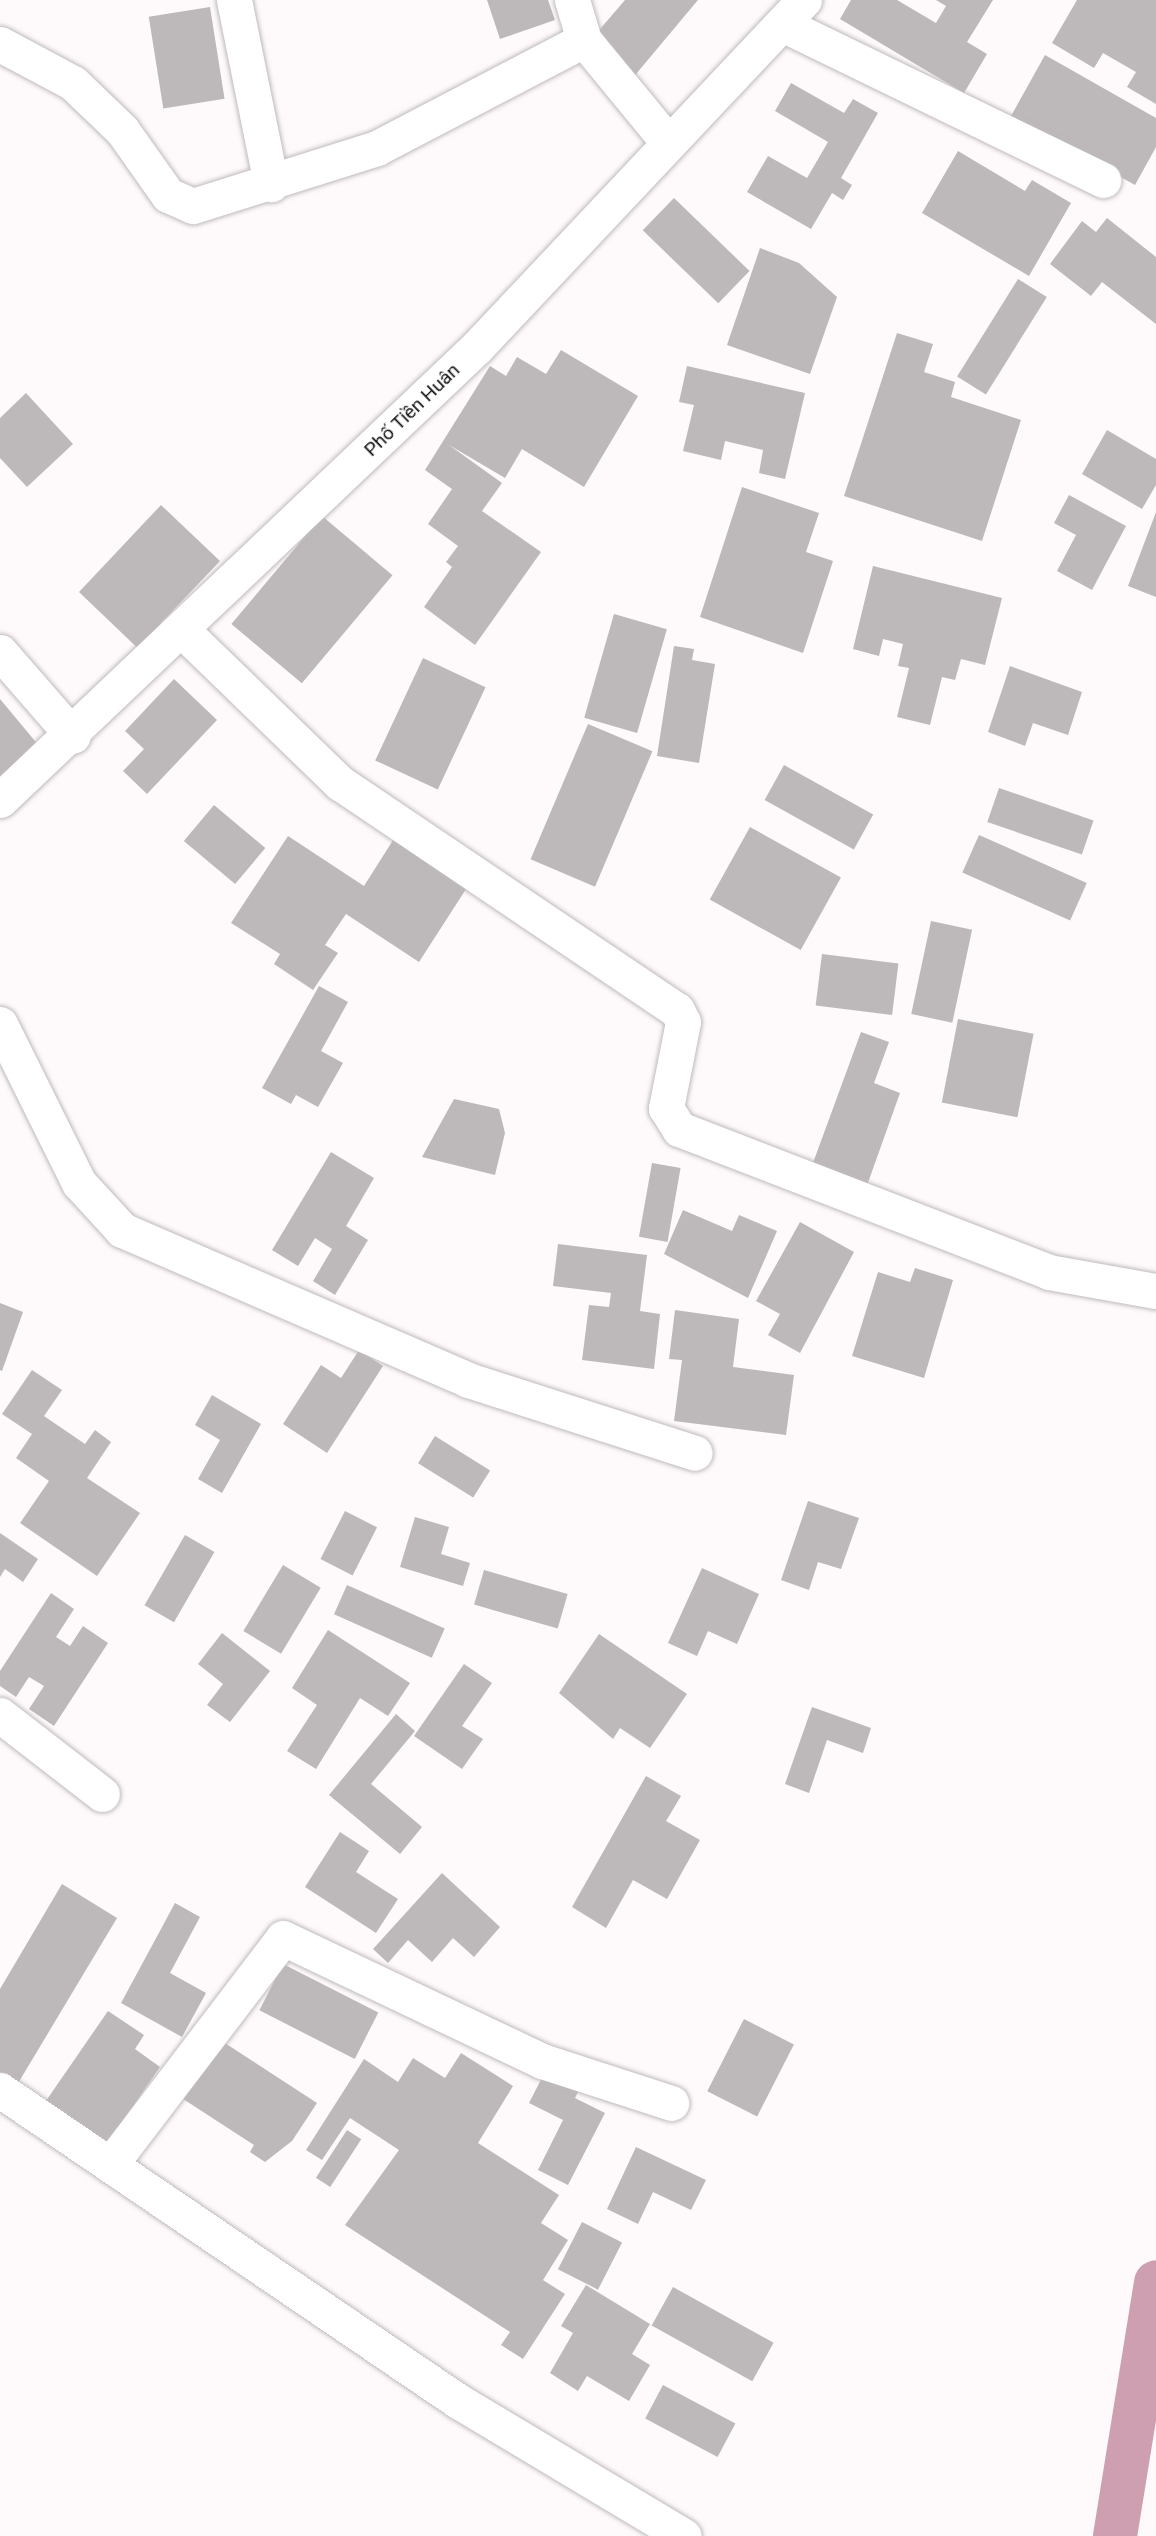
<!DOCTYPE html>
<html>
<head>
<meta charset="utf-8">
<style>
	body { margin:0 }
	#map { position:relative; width:1156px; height:2536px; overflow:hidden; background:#fef9fa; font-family:Roboto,sans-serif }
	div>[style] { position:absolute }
	.canal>* { height:44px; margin:-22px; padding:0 22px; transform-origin:22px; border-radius:22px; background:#cd9fb0 }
	.building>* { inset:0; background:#bdb8ba; transform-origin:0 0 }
	.roads { filter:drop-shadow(0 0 2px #bfbabc) drop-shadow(0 0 2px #bfbabc) }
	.minor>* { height:35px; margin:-17.5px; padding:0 17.5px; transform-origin:17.5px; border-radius:17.5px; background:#fff }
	span { translate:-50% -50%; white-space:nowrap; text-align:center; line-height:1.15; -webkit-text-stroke:7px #fff; paint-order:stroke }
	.street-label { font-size:19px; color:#110f10 }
</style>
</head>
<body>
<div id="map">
	<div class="canal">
		<div style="left:1115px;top:2536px;width:257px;rotate:-80.8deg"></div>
	</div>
	<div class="building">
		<div style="clip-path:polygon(487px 0,548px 0,555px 20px,500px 39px)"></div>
		<div style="clip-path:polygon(625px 0,698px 0,631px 80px,588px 43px)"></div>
		<div style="clip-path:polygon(851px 0,897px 0,936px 23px,946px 6px,936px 0,993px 0,967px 42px,987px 54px,964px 93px,840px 19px)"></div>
		<div style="clip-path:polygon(1077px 0,1156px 0,1156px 104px,1127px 87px,1136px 72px,1103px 53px,1094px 68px,1052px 43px)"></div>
		<div style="left:210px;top:7px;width:93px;height:62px;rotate:81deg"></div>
		<div style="clip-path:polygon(1045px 55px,1156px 118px,1156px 147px,1135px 185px,1011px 116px)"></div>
		<div style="clip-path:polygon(791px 83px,844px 113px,853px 99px,878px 113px,841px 178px,852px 185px,843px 200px,832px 193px,811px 229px,747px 192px,768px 156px,807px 178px,828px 142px,775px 111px)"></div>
		<div style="clip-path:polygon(958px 151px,1025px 191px,1032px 180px,1071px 203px,1029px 276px,922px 213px)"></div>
		<div style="left:674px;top:198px;width:105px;height:45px;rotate:44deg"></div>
		<div style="clip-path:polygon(1107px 218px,1156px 257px,1156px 324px,1102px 282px,1091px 296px,1050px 264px,1082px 221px,1096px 232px)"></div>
		<div style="clip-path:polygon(760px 248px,799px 263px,837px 297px,810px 374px,727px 345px)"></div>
		<div style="left:1018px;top:279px;width:34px;height:115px;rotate:32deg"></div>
		<div style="clip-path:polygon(897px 333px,933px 344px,924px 372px,955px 382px,951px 397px,1021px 420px,982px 541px,844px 496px)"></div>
		<div style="clip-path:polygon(561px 350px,638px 396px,584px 487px,522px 449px,505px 478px,449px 445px,502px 483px,482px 511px,541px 552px,475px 645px,424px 607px,452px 567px,446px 562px,458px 546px,428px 524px,452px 489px,425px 470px,490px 366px,506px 376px,517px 357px,546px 374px)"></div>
		<div style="clip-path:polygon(687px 366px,805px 393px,785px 479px,759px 473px,763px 450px,725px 441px,721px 460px,683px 451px,694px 405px,679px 402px)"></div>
		<div style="clip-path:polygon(26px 393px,73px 444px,27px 487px,0 458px,0 418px)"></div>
		<div style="clip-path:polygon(1107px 430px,1156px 459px,1156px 485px,1142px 509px,1082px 474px)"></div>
		<div style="clip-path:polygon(742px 487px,819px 513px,806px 552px,833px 561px,803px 653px,700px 617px)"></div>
		<div style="clip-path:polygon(1069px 495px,1126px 526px,1092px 590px,1057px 571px,1076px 535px,1054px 523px)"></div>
		<div style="clip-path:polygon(161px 505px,220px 561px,161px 623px,149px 659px,79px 592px)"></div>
		<div style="clip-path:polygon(1156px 512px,1156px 597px,1128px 586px)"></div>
		<div style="left:322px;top:516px;width:92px;height:141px;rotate:40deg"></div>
		<div style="clip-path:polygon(873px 566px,1002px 598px,985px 665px,961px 659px,955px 680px,942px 677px,930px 725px,897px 717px,909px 668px,898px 666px,903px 644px,883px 639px,879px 656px,853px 649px)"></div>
		<div style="left:614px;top:614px;width:55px;height:108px;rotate:16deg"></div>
		<div style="clip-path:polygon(674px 646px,694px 649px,692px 660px,715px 664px,699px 763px,657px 756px)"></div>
		<div style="left:423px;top:658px;width:69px;height:113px;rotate:25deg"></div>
		<div style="clip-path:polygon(1010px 666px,1082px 692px,1068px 735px,1033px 723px,1025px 746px,988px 732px)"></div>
		<div style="clip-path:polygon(174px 679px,217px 720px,147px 794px,123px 771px,144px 749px,125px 731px)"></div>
		<div style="clip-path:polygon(0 699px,45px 753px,0 791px)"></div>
		<div style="left:588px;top:724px;width:70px;height:147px;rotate:23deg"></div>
		<div style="left:784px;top:765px;width:102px;height:40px;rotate:29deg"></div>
		<div style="left:999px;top:788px;width:100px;height:36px;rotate:19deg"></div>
		<div style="left:214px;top:805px;width:67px;height:47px;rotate:40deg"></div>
		<div style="left:750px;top:827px;width:104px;height:83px;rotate:29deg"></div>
		<div style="left:979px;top:835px;width:118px;height:41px;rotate:24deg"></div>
		<div style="clip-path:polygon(288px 836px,364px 886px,395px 837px,468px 886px,419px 962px,346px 914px,325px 945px,338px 953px,313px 990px,274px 964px,280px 954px,231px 923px)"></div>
		<div style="left:931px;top:921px;width:42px;height:95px;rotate:12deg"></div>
		<div style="left:822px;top:954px;width:77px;height:52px;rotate:7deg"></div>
		<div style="clip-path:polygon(319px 986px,348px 1002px,321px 1051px,343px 1063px,318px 1107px,296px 1095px,291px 1104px,262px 1088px)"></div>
		<div style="left:958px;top:1019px;width:77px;height:85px;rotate:11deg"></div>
		<div style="clip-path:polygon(861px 1032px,889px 1042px,874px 1083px,900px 1093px,865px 1191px,810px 1171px)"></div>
		<div style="clip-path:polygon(454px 1099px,499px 1109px,505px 1133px,495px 1175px,422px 1157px)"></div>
		<div style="clip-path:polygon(331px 1152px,374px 1178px,346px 1226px,368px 1240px,335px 1295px,313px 1281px,332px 1249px,315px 1238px,298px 1266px,272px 1250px)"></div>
		<div style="left:652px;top:1163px;width:29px;height:75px;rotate:10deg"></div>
		<div style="clip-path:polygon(683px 1210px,732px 1231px,739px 1215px,777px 1231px,748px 1298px,664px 1254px)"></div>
		<div style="clip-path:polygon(800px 1222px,854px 1252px,800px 1353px,768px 1335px,780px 1314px,756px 1301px)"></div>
		<div style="clip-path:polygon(558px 1244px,647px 1255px,640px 1311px,660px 1314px,654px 1369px,582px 1360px,589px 1305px,609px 1307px,611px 1293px,553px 1286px)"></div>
		<div style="clip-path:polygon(915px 1268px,953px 1280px,924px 1378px,852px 1356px,878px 1272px,910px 1282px)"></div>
		<div style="clip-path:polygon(0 1303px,23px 1312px,2px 1371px,0 1370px)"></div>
		<div style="clip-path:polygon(675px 1310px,739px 1319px,733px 1367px,794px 1375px,786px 1435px,674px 1421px,682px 1360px,669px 1359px)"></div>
		<div style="clip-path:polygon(359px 1350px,383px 1366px,327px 1453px,283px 1424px,321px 1365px,341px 1378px)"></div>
		<div style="clip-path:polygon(32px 1370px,62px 1390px,44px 1416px,85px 1444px,95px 1430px,111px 1442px,87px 1478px,140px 1513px,97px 1576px,20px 1523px,49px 1481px,16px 1458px,32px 1434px,2px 1414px)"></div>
		<div style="clip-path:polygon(212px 1395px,261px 1424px,222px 1493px,198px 1479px,220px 1440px,195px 1425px)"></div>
		<div style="left:435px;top:1436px;width:65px;height:32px;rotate:32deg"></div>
		<div style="clip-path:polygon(808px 1501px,859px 1518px,841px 1569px,818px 1562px,809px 1590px,781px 1580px)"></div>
		<div style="left:345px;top:1511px;width:36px;height:54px;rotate:27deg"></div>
		<div style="clip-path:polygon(415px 1517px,449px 1527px,441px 1554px,470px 1563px,463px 1586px,400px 1567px)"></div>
		<div style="clip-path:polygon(0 1533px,38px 1559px,23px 1582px,5px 1569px,0 1577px)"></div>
		<div style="left:185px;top:1535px;width:34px;height:81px;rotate:30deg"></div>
		<div style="left:283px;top:1565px;width:44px;height:77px;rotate:31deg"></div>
		<div style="clip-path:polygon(702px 1568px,759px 1594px,737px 1644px,708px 1631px,697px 1656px,668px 1643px)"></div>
		<div style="left:484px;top:1570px;width:87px;height:36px;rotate:16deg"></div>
		<div style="left:347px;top:1585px;width:107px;height:32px;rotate:24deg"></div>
		<div style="clip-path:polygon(51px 1593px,74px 1609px,56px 1637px,70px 1646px,83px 1626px,108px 1643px,54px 1726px,29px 1709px,44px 1686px,29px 1677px,16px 1697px,0 1686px,0 1671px)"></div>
		<div style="clip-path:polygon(328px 1630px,410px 1683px,388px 1716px,360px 1698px,316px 1769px,287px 1751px,317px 1705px,292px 1688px)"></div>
		<div style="clip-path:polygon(222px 1633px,270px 1671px,230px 1722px,207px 1705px,223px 1684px,198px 1664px)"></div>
		<div style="clip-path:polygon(599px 1634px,687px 1694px,650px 1748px,620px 1728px,613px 1739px,559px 1693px)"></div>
		<div style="clip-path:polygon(464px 1664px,492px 1683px,462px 1726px,483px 1739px,462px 1769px,414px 1736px)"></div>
		<div style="clip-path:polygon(812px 1707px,871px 1728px,863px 1753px,827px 1740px,809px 1793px,785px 1784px)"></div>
		<div style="clip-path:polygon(396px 1714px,415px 1731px,371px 1784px,422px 1827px,400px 1854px,329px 1795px)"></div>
		<div style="clip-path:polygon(646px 1776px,681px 1796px,666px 1821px,700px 1840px,667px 1899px,633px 1880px,606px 1928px,572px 1907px)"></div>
		<div style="clip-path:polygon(340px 1832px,369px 1851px,356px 1872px,398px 1899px,376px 1933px,305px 1887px)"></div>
		<div style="clip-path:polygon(442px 1873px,500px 1927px,474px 1957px,453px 1938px,432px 1962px,408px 1940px,388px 1963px,373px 1949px)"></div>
		<div style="clip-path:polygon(62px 1884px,117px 1918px,14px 2090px,0 2081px,0 1989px)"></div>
		<div style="clip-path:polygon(175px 1903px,200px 1917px,170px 1973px,206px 1993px,182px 2037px,121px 2003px)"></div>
		<div style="left:283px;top:1964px;width:107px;height:52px;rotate:27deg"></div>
		<div style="clip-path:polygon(108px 2011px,144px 2035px,135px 2049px,160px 2067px,100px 2154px,39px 2111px)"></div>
		<div style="left:744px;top:2019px;width:56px;height:81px;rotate:27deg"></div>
		<div style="clip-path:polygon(214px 2036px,317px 2103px,292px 2141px,265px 2162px,250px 2152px,254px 2145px,177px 2095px)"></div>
		<div style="clip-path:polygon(461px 2053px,513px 2086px,478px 2143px,559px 2195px,541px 2223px,568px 2240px,543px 2280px,565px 2294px,523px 2359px,501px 2345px,510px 2332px,345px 2225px,399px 2150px,350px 2118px,322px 2160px,306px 2150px,364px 2059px,398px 2082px,413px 2058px,445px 2078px)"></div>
		<div style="clip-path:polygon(547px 2068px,581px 2086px,575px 2098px,605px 2113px,568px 2185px,538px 2170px,563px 2120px,529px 2103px)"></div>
		<div style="left:347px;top:2130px;width:17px;height:57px;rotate:33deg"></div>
		<div style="clip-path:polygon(636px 2147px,706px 2180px,691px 2210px,653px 2192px,638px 2224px,607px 2209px)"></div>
		<div style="left:582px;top:2222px;width:45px;height:53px;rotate:27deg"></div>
		<div style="clip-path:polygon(586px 2285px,650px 2324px,632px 2354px,650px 2365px,629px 2401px,587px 2376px,578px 2391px,550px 2373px,573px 2333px,561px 2326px)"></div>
		<div style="left:673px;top:2287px;width:115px;height:44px;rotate:29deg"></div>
		<div style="left:663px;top:2385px;width:82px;height:38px;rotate:28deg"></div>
	</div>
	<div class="roads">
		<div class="minor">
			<div style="left:234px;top:0;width:188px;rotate:78.6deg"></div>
			<div style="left:572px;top:0;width:42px;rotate:73.3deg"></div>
			<div style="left:584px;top:40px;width:129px;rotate:50.6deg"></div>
			<div style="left:784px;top:25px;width:355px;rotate:25.9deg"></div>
			<div style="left:0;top:44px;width:83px;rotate:28.1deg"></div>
			<div style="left:73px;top:83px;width:68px;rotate:43.8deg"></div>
			<div style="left:122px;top:130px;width:80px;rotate:54.7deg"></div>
			<div style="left:168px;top:195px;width:27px;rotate:24deg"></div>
			<div style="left:193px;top:206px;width:193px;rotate:-17.5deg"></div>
			<div style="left:377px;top:148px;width:233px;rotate:-27.6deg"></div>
			<div style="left:183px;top:631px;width:219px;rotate:44.1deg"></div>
			<div style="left:340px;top:783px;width:406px;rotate:34deg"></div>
			<div style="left:677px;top:1010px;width:13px;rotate:63deg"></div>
			<div style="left:683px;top:1022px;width:88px;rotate:101.2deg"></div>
			<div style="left:666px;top:1108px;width:25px;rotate:58deg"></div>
			<div style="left:679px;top:1129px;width:397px;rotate:21.1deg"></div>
			<div style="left:1049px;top:1272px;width:109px;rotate:10.1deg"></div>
			<div style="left:0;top:652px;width:111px;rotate:49deg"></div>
			<div style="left:0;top:800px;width:658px;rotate:-43.52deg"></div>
			<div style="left:477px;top:347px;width:477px;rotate:-46.7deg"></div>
			<div style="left:0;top:1024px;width:178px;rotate:63.6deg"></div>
			<div style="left:79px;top:1183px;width:64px;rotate:47.5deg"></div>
			<div style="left:122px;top:1230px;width:377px;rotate:23.4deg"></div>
			<div style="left:468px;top:1380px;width:238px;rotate:17.8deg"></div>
			<div style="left:0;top:1715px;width:129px;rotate:37.8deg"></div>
			<div style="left:0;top:2090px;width:554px;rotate:34.18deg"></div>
			<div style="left:458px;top:2401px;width:263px;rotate:30.9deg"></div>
			<div style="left:110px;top:2165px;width:285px;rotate:-52.7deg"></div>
			<div style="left:283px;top:1938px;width:287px;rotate:25.4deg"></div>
			<div style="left:542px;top:2061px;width:136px;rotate:18deg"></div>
		</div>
	</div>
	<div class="street-label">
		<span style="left:412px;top:410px;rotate:-44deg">Phố Tiền Huân</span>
	</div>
</div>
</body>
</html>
